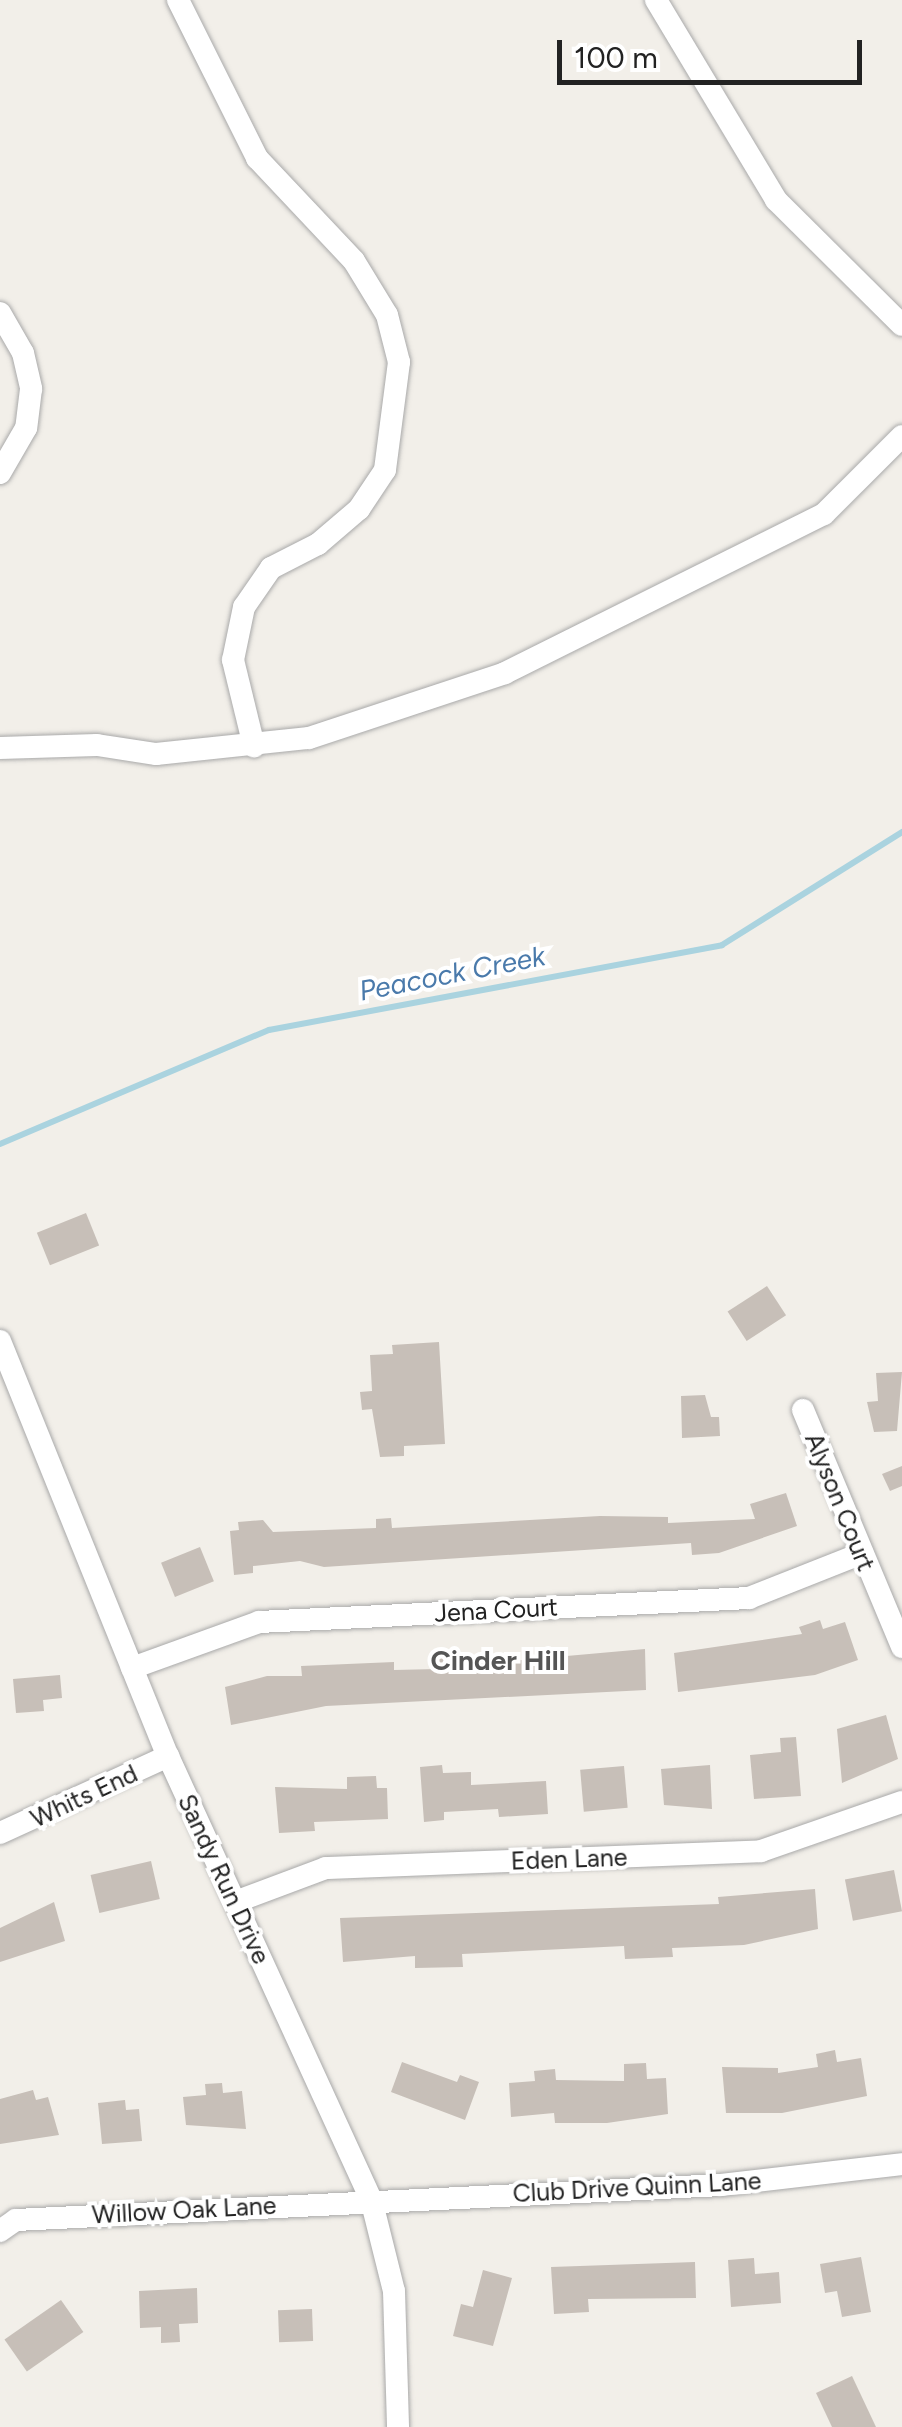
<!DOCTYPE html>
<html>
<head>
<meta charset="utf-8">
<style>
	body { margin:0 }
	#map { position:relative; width:902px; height:2427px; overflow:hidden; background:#f2efe9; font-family:Figtree,sans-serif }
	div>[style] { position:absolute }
	.stream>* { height:6px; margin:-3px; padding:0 3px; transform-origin:3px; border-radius:3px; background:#aad3df }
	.building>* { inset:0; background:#c7bfb8; transform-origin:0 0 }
	.roads { filter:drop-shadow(0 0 2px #a9a9a9) drop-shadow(0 0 2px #a9a9a9) }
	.street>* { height:22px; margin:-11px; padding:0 11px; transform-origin:11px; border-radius:11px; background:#fff }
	span { translate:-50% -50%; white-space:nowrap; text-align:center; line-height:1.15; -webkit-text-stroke:8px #fff; paint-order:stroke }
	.street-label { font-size:25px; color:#222 }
	.water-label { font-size:28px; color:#4a7aab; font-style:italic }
	.neighbourhood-label { font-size:28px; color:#555; font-weight:700 }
	.scale { position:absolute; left:557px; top:40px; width:305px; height:45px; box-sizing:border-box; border:5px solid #222; border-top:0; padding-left:12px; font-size:30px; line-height:35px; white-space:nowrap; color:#222; -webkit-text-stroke:8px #fff; paint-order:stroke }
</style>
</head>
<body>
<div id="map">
	<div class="stream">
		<div style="left:0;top:1144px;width:292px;rotate:-23deg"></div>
		<div style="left:269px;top:1030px;width:461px;rotate:-10.6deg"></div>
		<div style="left:722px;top:945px;width:213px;rotate:-32.1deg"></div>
	</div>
	<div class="building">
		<div style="left:86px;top:1213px;width:35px;height:53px;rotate:68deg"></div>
		<div style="left:767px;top:1286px;width:35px;height:47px;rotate:57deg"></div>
		<div style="clip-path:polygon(439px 1342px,445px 1444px,404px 1446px,404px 1456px,380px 1457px,372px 1409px,362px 1410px,360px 1392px,372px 1391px,370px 1355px,393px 1354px,392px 1345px)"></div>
		<div style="clip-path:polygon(902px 1372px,897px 1431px,874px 1432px,867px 1402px,878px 1401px,876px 1373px)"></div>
		<div style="clip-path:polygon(705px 1395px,711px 1417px,719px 1417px,720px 1436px,682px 1438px,681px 1396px)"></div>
		<div style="clip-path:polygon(902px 1466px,902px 1486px,890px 1491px,882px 1474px)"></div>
		<div style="clip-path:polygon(786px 1493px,797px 1526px,719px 1553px,692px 1555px,691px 1543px,324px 1567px,300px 1561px,253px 1566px,253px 1573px,234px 1575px,230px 1531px,239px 1530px,238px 1522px,263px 1520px,273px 1532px,376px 1528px,376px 1519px,391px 1518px,392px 1528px,600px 1516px,668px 1517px,668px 1523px,755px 1519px,750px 1504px)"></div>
		<div style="left:200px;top:1547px;width:37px;height:42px;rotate:68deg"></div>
		<div style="clip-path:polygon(820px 1620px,823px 1629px,845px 1622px,858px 1660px,815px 1675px,678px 1692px,674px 1653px,802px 1634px,799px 1627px)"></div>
		<div style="clip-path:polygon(645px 1649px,646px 1690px,326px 1706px,231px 1725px,225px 1687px,267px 1676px,302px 1676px,301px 1666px,394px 1662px,394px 1670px,437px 1669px,437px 1658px,500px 1655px,500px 1662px)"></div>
		<div style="clip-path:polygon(60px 1675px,62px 1698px,43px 1700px,44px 1711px,16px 1713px,13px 1679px)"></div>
		<div style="clip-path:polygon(886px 1715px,898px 1759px,842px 1783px,837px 1729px)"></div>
		<div style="clip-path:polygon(796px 1737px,801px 1796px,754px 1799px,750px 1755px,781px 1752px,780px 1738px)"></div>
		<div style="clip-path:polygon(442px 1765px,443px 1773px,471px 1772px,471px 1785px,546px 1781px,548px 1814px,499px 1817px,498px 1809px,444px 1812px,444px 1820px,424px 1822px,420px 1767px)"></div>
		<div style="clip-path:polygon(710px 1765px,712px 1809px,664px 1805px,661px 1769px)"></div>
		<div style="left:624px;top:1766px;width:42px;height:44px;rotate:85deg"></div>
		<div style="clip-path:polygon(376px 1776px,377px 1788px,387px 1788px,388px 1819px,314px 1822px,315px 1831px,279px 1833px,275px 1787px,347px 1789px,347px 1777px)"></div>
		<div style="left:151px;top:1861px;width:39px;height:62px;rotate:77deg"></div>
		<div style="left:894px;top:1870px;width:42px;height:50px;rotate:79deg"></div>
		<div style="clip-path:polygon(815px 1889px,818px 1929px,744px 1945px,672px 1948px,673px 1957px,625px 1959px,624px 1946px,462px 1954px,463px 1967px,415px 1968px,415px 1956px,343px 1962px,340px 1918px,719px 1904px,718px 1897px)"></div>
		<div style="clip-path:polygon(54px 1902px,65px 1941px,0 1962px,0 1928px)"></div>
		<div style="clip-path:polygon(835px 2050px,837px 2062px,861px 2058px,867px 2096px,782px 2113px,726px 2113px,722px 2067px,778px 2068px,778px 2073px,818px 2067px,816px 2054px)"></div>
		<div style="clip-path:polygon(402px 2062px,457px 2082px,460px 2075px,479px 2082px,465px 2120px,391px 2092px)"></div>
		<div style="clip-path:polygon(646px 2063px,647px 2079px,666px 2078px,668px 2114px,607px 2123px,555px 2123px,554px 2113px,511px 2117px,509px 2083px,535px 2081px,534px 2071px,555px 2069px,556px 2080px,624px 2081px,624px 2064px)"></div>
		<div style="clip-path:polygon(222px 2083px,223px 2093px,242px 2091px,246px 2129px,186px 2125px,183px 2097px,206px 2095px,205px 2084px)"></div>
		<div style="clip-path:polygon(33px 2090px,36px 2100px,48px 2097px,59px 2135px,0 2144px,0 2099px)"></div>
		<div style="clip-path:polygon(125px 2100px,126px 2110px,139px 2109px,142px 2141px,102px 2144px,98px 2103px)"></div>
		<div style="clip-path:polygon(861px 2257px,871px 2312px,842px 2317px,837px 2291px,825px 2293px,820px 2264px)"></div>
		<div style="clip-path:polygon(754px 2258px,755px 2274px,779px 2272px,781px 2303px,731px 2307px,728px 2260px)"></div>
		<div style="clip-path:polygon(695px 2262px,696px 2298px,588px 2299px,589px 2312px,554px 2314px,551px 2267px)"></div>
		<div style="clip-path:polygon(483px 2270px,512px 2278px,493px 2346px,453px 2336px,461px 2304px,473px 2307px)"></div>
		<div style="clip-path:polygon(197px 2288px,198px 2323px,179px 2324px,180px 2342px,161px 2343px,161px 2327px,140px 2328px,139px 2291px)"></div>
		<div style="left:61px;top:2300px;width:39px;height:69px;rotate:55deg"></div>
		<div style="left:312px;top:2309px;width:32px;height:34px;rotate:88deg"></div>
		<div style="clip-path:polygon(852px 2376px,876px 2427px,832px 2427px,816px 2393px)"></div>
	</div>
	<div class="roads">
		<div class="street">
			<div style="left:178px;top:0;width:177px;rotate:63.4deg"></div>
			<div style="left:257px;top:158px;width:141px;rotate:46.7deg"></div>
			<div style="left:354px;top:261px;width:63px;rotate:58.6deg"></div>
			<div style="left:387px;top:315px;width:49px;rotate:75.7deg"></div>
			<div style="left:399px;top:362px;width:109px;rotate:97.4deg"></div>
			<div style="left:385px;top:470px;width:47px;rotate:123.7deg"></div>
			<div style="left:359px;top:509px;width:54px;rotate:139.5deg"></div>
			<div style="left:318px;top:544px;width:53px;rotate:152.9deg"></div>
			<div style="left:271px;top:568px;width:47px;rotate:124.7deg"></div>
			<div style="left:244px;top:607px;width:54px;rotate:101.7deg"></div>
			<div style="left:233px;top:660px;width:89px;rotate:76.3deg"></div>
			<div style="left:656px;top:0;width:233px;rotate:59deg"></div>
			<div style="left:776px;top:200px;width:177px;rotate:44.8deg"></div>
			<div style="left:0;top:313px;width:46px;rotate:60.1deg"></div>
			<div style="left:23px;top:353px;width:37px;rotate:77deg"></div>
			<div style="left:31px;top:389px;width:39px;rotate:97deg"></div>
			<div style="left:26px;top:428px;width:52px;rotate:120deg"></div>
			<div style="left:0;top:748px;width:97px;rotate:-1.8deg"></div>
			<div style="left:97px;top:745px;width:60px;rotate:8.7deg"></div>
			<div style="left:156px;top:754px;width:154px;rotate:-6deg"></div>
			<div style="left:309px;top:738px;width:206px;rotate:-18.3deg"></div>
			<div style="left:505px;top:673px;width:356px;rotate:-26.5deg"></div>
			<div style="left:824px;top:514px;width:110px;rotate:-45deg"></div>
			<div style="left:0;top:1341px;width:448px;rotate:68deg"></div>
			<div style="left:168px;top:1756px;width:487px;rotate:65.4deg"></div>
			<div style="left:371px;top:2199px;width:95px;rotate:76deg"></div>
			<div style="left:394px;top:2291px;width:136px;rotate:88.3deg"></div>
			<div style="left:803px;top:1410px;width:257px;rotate:67.3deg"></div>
			<div style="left:132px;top:1668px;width:135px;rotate:-19.9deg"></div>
			<div style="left:259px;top:1622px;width:491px;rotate:-2.8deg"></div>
			<div style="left:749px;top:1598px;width:119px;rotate:-21.6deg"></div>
			<div style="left:0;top:1833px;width:185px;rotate:-24.6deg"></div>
			<div style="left:235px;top:1902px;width:97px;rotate:-20.5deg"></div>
			<div style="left:326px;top:1868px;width:435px;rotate:-2.2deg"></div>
			<div style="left:761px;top:1851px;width:149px;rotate:-19.2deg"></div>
			<div style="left:0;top:2231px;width:19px;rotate:-35deg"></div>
			<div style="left:16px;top:2220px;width:706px;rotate:-2.84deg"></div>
			<div style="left:721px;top:2185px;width:182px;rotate:-6.6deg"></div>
		</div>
	</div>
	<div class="street-label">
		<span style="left:840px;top:1502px;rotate:68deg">Alyson Court</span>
		<span style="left:496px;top:1610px;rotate:-3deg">Jena Court</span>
		<span style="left:84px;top:1796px;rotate:-25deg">Whits End</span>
		<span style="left:569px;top:1859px;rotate:-2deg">Eden Lane</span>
		<span style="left:224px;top:1879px;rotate:65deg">Sandy Run Drive</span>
		<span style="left:637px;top:2187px;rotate:-3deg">Club Drive Quinn Lane</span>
		<span style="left:184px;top:2210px;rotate:-3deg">Willow Oak Lane</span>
	</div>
	<div class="water-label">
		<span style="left:452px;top:973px;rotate:-11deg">Peacock Creek</span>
	</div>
	<div class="neighbourhood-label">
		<span style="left:498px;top:1660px">Cinder Hill</span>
	</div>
	<div class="scale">100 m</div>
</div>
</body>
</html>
